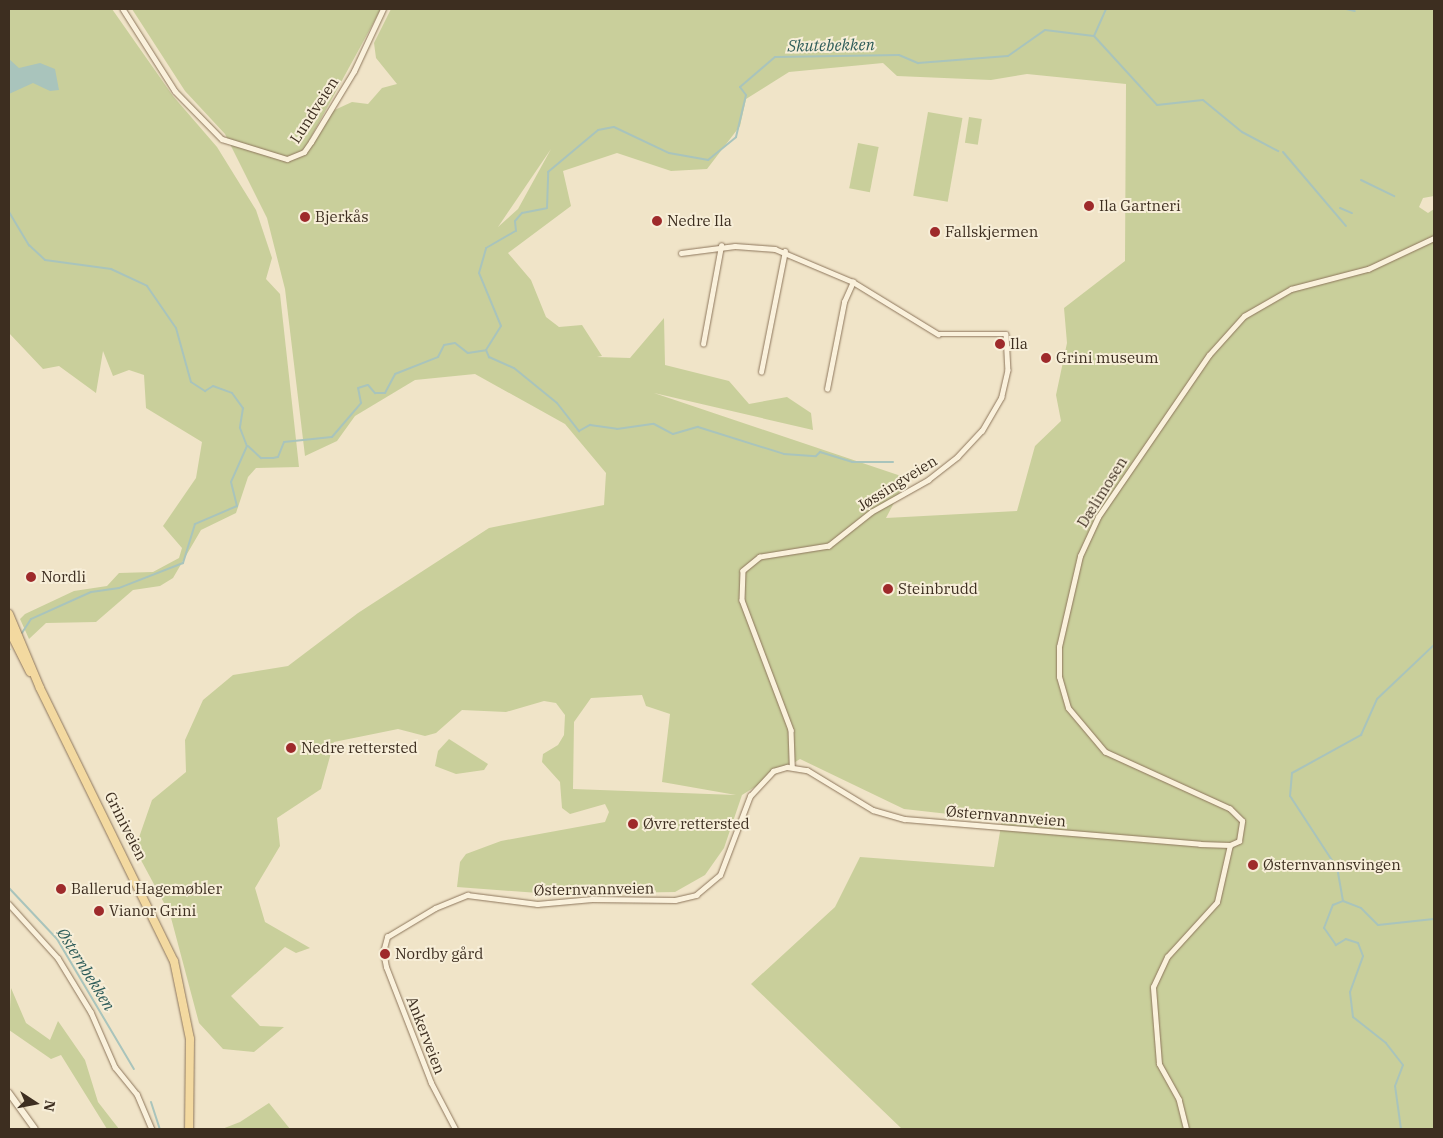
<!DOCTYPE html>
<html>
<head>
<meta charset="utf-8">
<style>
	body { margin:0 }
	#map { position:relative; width:1443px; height:1138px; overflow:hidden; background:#f0e4c8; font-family:"IBM Plex Serif",serif }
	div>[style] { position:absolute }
	.green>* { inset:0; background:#c9cf9b; transform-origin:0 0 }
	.water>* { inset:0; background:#a9c4bc }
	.stream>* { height:2px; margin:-1px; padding:0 1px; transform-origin:1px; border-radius:1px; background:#a9c4bc }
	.roads { filter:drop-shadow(0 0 1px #8d765c) drop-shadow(0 0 1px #8d765c) }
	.street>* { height:4.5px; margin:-2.25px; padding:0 2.25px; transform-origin:2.25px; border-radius:2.25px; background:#faf1dc }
	.secondary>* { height:6px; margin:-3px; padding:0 3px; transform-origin:3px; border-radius:3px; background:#faf1dc }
	.primary>* { height:8px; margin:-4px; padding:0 4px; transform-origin:4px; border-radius:4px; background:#f3d9a0 }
	.dots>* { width:14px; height:14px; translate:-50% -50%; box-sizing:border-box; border:2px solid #f7eed8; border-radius:50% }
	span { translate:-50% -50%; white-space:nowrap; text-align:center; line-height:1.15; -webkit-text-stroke:4px #f7eed8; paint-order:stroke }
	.street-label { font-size:15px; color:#3d2e20 }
	.poi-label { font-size:15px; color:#3d2e20 }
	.left { translate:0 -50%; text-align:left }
	.water-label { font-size:16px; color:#2f5d5a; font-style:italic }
	.frame { position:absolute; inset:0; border:10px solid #3d2e20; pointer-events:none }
	.north { position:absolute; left:10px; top:1078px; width:50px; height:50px; -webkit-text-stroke:4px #f7eed8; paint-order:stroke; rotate:101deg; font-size:14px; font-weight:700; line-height:20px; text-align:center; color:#3d2e20 }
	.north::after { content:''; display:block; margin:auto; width:18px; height:22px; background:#3d2e20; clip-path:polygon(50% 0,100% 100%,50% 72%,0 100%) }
</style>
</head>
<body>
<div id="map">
	<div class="green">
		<div style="clip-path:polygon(9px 9px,112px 9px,173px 96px,217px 147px,256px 210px,272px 258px,266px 279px,280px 294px,299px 467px,256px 468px,248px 477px,236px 513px,201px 530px,173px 578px,160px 586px,133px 590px,96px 622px,46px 623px,29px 639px,20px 619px,25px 614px,74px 591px,107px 586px,119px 573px,153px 572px,179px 558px,182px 548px,163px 526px,196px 478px,202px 442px,146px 408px,144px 375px,129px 370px,113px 376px,103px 351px,96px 393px,59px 366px,43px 369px,9px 333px)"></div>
		<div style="clip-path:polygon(evenodd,132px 9px,381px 9px,304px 150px,328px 113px,352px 102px,368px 104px,382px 88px,397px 84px,376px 58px,374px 43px,391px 9px,1434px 9px,1434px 196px,1423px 198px,1419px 207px,1428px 213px,1434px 209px,1434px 1129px,902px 1129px,751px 984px,835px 907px,860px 857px,994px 867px,1002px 820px,904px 809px,800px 759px,742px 795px,724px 848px,705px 875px,675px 892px,552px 894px,457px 887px,460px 862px,466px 854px,501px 841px,605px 822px,609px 812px,605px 804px,570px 814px,562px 808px,560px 782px,542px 762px,543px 754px,558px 745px,564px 735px,565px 715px,556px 703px,544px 701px,506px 712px,462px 710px,436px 733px,425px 736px,398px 729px,334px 742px,321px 789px,277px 818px,280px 846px,255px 888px,265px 922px,310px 948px,296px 953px,285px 947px,231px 996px,260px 1026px,284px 1027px,254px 1052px,223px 1049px,199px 1023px,170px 914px,135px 849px,152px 800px,186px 772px,185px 740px,203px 700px,233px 675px,288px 666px,358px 613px,489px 528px,604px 505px,606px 473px,565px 424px,475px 374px,415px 380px,355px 416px,337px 441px,305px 456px,285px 289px,267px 218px,225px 134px,185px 91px,132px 9px,883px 63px,897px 76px,991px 80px,1027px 74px,1126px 84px,1125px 261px,1064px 308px,1067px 343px,1056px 395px,1061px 421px,1035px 446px,1017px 511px,886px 518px,907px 478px,654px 393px,813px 430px,811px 413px,787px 397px,749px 404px,729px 381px,665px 365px,664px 318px,630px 358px,597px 357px,602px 356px,582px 325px,559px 327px,546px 317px,531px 280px,508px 253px,571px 206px,563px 171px,617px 153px,671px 171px,707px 169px,740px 126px,746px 99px,789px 72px,883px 63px,132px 9px,551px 149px,518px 209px,498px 227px,551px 149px,132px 9px,642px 695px,646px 706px,670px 714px,662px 782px,736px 795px,573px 789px,574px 722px,591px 698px,642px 695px)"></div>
		<div style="left:928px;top:112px;width:35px;height:85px;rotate:10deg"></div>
		<div style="left:969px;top:117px;width:13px;height:26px;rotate:9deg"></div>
		<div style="left:858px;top:143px;width:21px;height:46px;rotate:11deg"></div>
		<div style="clip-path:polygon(449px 739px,488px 764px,484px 770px,456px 774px,435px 766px,438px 751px)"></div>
		<div style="clip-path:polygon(11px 988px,26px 1023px,50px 1040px,58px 1021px,85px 1060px,98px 1102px,119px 1129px,107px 1129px,61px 1055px,51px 1059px,9px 1030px)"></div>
		<div style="clip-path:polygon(269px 1103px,290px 1129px,222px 1129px,240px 1122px)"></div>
	</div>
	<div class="water">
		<div style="clip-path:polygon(9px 59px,19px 68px,40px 63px,55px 69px,59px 90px,50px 91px,33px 83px,9px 94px)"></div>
	</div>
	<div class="stream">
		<div style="left:1346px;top:9px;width:9px;rotate:13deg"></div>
		<div style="left:1094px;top:36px;width:93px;rotate:47.6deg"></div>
		<div style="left:1157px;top:105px;width:46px;rotate:-6.2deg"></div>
		<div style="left:1203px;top:100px;width:50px;rotate:39.4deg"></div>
		<div style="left:1242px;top:132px;width:41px;rotate:27.8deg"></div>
		<div style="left:1283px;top:152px;width:97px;rotate:49.6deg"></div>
		<div style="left:1361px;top:180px;width:37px;rotate:26deg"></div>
		<div style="left:1340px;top:208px;width:13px;rotate:23deg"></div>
		<div style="left:9px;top:212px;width:39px;rotate:59deg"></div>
		<div style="left:29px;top:245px;width:22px;rotate:43deg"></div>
		<div style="left:45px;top:260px;width:67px;rotate:7.8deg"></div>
		<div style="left:111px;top:269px;width:40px;rotate:25deg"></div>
		<div style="left:147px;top:286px;width:51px;rotate:55.4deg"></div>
		<div style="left:176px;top:328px;width:56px;rotate:74.5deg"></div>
		<div style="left:191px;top:382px;width:17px;rotate:33deg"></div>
		<div style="left:205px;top:391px;width:9px;rotate:-32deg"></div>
		<div style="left:213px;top:386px;width:20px;rotate:20deg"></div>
		<div style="left:232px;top:393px;width:19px;rotate:54deg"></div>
		<div style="left:243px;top:408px;width:20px;rotate:99deg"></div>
		<div style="left:240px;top:428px;width:19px;rotate:69deg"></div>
		<div style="left:247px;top:446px;width:39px;rotate:114deg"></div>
		<div style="left:231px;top:482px;width:25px;rotate:76deg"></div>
		<div style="left:237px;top:506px;width:46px;rotate:156.8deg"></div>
		<div style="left:195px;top:524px;width:41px;rotate:107.1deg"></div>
		<div style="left:183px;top:563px;width:69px;rotate:158.7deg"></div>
		<div style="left:119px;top:588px;width:28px;rotate:172deg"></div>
		<div style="left:91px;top:592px;width:66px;rotate:155.8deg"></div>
		<div style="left:31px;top:619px;width:17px;rotate:123deg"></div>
		<div style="left:486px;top:350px;width:28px;rotate:-58deg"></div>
		<div style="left:501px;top:326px;width:57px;rotate:-112.5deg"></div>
		<div style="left:479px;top:273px;width:26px;rotate:-74deg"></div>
		<div style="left:486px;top:248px;width:34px;rotate:-30deg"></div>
		<div style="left:516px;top:231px;width:10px;rotate:-96deg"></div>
		<div style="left:515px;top:221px;width:11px;rotate:-49deg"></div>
		<div style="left:522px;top:213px;width:25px;rotate:-11deg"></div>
		<div style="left:547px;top:208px;width:36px;rotate:-88deg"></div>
		<div style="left:548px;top:172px;width:65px;rotate:-40deg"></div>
		<div style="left:598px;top:130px;width:16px;rotate:-11deg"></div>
		<div style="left:614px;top:127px;width:61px;rotate:25.3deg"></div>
		<div style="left:669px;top:153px;width:40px;rotate:10deg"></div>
		<div style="left:708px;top:160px;width:36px;rotate:-39deg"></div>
		<div style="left:736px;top:137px;width:43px;rotate:-76.6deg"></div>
		<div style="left:746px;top:95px;width:10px;rotate:-127deg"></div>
		<div style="left:740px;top:87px;width:46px;rotate:-40.6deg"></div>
		<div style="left:775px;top:57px;width:124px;rotate:-0.9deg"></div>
		<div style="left:899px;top:55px;width:21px;rotate:23deg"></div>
		<div style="left:918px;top:63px;width:90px;rotate:-4.4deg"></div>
		<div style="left:1008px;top:56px;width:45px;rotate:-35.1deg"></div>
		<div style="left:1045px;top:30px;width:49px;rotate:7deg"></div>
		<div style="left:1094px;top:36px;width:30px;rotate:-66deg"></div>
		<div style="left:486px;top:350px;width:8px;rotate:67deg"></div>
		<div style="left:489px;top:357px;width:27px;rotate:24deg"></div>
		<div style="left:514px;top:368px;width:55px;rotate:39.1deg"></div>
		<div style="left:557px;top:403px;width:36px;rotate:52deg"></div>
		<div style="left:579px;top:431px;width:13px;rotate:-29deg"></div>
		<div style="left:590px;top:425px;width:27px;rotate:8deg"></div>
		<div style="left:617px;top:429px;width:37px;rotate:-8deg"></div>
		<div style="left:654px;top:424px;width:21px;rotate:28deg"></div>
		<div style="left:673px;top:434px;width:26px;rotate:-16deg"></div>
		<div style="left:698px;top:427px;width:90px;rotate:17.4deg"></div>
		<div style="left:784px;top:454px;width:32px;rotate:4deg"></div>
		<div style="left:816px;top:456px;width:6px;rotate:-45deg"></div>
		<div style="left:820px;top:452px;width:34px;rotate:17deg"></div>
		<div style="left:852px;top:462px;width:41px"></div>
		<div style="left:248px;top:446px;width:18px;rotate:43deg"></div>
		<div style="left:261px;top:458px;width:12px"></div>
		<div style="left:273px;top:458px;width:5px;rotate:-11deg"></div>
		<div style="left:278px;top:457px;width:16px;rotate:-68deg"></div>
		<div style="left:284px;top:442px;width:48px;rotate:-5.9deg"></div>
		<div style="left:332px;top:437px;width:45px;rotate:-49.5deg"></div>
		<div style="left:361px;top:403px;width:15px;rotate:-101deg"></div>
		<div style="left:358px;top:388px;width:10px;rotate:-17deg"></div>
		<div style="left:368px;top:385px;width:11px;rotate:49deg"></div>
		<div style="left:375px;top:393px;width:10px"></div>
		<div style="left:385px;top:393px;width:21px;rotate:-62deg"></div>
		<div style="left:395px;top:374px;width:46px;rotate:-21.6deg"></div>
		<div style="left:438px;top:357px;width:13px;rotate:-63deg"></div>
		<div style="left:444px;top:345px;width:11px;rotate:-10deg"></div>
		<div style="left:455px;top:343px;width:16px;rotate:38deg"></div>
		<div style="left:468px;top:353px;width:18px;rotate:-9deg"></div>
		<div style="left:9px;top:650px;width:1px;rotate:-45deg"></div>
		<div style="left:9px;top:888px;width:70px;rotate:46.7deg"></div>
		<div style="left:57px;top:939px;width:151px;rotate:59.4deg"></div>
		<div style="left:1343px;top:901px;width:34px;rotate:-100deg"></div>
		<div style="left:1337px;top:868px;width:86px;rotate:-123.1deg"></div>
		<div style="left:1290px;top:796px;width:23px;rotate:-85deg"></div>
		<div style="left:1292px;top:773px;width:79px;rotate:-28.8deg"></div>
		<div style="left:1361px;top:735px;width:39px;rotate:-66deg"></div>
		<div style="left:1377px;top:699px;width:79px;rotate:-43.5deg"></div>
		<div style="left:151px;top:1102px;width:28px;rotate:72deg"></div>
		<div style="left:1401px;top:1129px;width:43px;rotate:-97.9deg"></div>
		<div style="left:1395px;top:1086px;width:22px;rotate:-69deg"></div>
		<div style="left:1403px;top:1065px;width:28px;rotate:-128deg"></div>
		<div style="left:1386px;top:1043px;width:42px;rotate:-141.8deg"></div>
		<div style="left:1353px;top:1017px;width:25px;rotate:-97deg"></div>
		<div style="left:1350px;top:992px;width:38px;rotate:-70deg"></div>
		<div style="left:1363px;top:956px;width:14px;rotate:-111deg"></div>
		<div style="left:1358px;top:943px;width:13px;rotate:-162deg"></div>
		<div style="left:1346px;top:939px;width:12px;rotate:149deg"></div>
		<div style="left:1336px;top:945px;width:21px;rotate:-125deg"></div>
		<div style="left:1324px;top:928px;width:25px;rotate:-69deg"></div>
		<div style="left:1333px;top:905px;width:11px;rotate:-22deg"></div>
		<div style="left:1343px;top:901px;width:19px;rotate:21deg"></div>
		<div style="left:1361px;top:908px;width:24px;rotate:45deg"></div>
		<div style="left:1378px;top:925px;width:56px;rotate:-6.1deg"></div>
	</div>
	<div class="roads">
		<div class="street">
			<div style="left:123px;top:9px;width:97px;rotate:57.6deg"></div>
			<div style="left:175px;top:91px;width:67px;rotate:45.6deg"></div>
			<div style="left:222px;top:139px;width:68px;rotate:17.1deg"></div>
			<div style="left:287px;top:159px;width:18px;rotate:-22deg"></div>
			<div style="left:304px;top:152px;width:12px;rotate:-55deg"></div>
			<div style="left:311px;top:142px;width:83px;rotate:-58.8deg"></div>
			<div style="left:354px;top:71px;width:68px;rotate:-64.9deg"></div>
			<div style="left:681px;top:253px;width:54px;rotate:-7.4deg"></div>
			<div style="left:735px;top:246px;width:40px;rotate:4.3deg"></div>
			<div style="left:775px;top:249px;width:85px;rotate:22.9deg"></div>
			<div style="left:853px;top:282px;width:100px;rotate:31.5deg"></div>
			<div style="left:938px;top:334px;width:68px"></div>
			<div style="left:1006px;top:334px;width:36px;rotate:87deg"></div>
			<div style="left:1008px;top:370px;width:28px;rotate:103deg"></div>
			<div style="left:1002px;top:397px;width:39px;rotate:120deg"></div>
			<div style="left:982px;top:431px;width:35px;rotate:133deg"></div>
			<div style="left:958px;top:457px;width:37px;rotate:142deg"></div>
			<div style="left:929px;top:480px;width:65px;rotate:150.7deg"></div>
			<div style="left:872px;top:512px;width:55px;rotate:141.7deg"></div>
			<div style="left:829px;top:546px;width:70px;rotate:170.9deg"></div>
			<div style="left:760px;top:557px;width:22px;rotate:141deg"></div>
			<div style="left:743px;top:571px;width:29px;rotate:92deg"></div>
			<div style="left:742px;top:600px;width:139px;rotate:69.3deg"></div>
			<div style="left:791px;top:730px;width:37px;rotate:88deg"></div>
			<div style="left:703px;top:344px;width:100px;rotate:-79.6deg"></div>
			<div style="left:761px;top:372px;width:123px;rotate:-78.8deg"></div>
			<div style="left:827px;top:389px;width:89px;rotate:-78.9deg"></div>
			<div style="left:844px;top:302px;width:22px;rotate:-66deg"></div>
			<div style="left:9px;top:904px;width:73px;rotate:47.8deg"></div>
			<div style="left:58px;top:958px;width:63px;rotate:58.6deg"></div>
			<div style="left:91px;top:1012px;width:60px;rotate:66.4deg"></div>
			<div style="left:115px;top:1067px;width:35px;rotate:51deg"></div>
			<div style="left:137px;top:1094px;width:38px;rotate:67deg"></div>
			<div style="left:455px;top:1129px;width:52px;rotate:-117.6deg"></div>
			<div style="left:431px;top:1083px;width:124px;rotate:-111.2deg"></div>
			<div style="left:386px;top:967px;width:15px;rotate:-101deg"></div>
			<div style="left:383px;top:952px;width:16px;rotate:-75deg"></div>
			<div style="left:387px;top:937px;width:56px;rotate:-31.1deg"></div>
			<div style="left:435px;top:908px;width:35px;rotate:-22deg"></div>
			<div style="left:467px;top:895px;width:71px;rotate:7.3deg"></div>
			<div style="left:537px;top:904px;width:55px;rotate:-5.2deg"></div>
			<div style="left:592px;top:899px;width:83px;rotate:0.7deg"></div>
			<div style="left:675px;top:900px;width:22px;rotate:-13deg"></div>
			<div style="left:696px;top:895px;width:31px;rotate:-40deg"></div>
			<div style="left:720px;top:875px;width:85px;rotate:-69.2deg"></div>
			<div style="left:750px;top:796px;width:34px;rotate:-47deg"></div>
			<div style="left:773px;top:771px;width:15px;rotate:-16deg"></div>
			<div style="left:787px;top:767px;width:20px;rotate:9deg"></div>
			<div style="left:807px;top:770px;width:77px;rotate:31.2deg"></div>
			<div style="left:873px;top:810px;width:33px;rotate:16deg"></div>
			<div style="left:905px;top:819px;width:296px;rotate:4.8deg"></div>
			<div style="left:1200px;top:844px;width:30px;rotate:2deg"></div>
			<div style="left:1230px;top:845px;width:10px;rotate:-24deg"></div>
			<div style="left:1239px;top:841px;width:20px;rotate:-81deg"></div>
			<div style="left:1242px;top:821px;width:17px;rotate:-135deg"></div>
			<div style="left:1230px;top:809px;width:137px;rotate:-155.5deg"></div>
			<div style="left:1105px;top:752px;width:57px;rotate:-130.1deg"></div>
			<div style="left:1068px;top:708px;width:32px;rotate:-106deg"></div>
			<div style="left:1059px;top:677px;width:30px;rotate:-90deg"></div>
			<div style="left:1059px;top:647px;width:93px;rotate:-77deg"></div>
			<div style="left:1080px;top:556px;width:43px;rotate:-65.2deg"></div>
			<div style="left:1098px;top:517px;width:196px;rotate:-55.6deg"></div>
			<div style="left:1209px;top:355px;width:52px;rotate:-48.1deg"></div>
			<div style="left:1244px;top:316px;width:54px;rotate:-29.9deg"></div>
			<div style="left:1291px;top:289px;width:80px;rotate:-14.6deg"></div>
			<div style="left:1368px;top:269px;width:73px;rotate:-25.2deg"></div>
			<div style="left:1186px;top:1129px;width:30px;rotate:-104deg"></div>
			<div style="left:1179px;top:1100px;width:41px;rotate:-119.1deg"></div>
			<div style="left:1159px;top:1064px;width:77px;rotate:-94.5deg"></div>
			<div style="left:1153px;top:987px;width:33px;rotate:-65deg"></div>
			<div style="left:1167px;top:957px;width:74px;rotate:-47.7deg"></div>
			<div style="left:1217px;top:902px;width:58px;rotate:-77.2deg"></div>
		</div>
		<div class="secondary">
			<div style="left:9px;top:1093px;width:44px;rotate:54.2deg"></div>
		</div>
		<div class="primary">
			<div style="left:9px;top:614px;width:80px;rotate:67.3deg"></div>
			<div style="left:40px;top:688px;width:304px;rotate:63.9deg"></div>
			<div style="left:174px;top:961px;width:80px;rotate:78.4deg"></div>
			<div style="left:190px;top:1039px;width:90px;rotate:90.6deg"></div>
			<div style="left:9px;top:630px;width:47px;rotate:63.4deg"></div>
		</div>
	</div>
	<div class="dots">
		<div style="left:1089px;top:206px;background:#9e2a2b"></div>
		<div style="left:305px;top:217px;background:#9e2a2b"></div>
		<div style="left:657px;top:221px;background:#9e2a2b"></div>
		<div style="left:935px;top:232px;background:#9e2a2b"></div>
		<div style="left:1000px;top:344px;background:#9e2a2b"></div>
		<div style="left:1046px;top:358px;background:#9e2a2b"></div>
		<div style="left:31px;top:577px;background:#9e2a2b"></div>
		<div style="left:888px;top:589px;background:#9e2a2b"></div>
		<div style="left:291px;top:748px;background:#9e2a2b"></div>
		<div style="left:633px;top:824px;background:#9e2a2b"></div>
		<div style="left:1253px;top:865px;background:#9e2a2b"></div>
		<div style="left:61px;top:889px;background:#9e2a2b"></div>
		<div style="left:99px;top:911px;background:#9e2a2b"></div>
		<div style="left:385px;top:954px;background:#9e2a2b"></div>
	</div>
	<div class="street-label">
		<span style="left:314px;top:110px;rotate:-57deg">Lundveien</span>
		<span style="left:897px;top:483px;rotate:-32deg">Jøssingveien</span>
		<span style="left:1102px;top:492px;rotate:-58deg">Dælimosen</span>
		<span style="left:1006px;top:816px;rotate:5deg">Østernvannveien</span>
		<span style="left:126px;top:826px;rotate:63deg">Griniveien</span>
		<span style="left:594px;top:889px;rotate:-1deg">Østernvannveien</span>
		<span style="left:426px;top:1035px;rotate:69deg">Ankerveien</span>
	</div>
	<div class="poi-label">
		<span class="left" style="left:1099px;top:206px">Ila Gartneri</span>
		<span class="left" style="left:315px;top:217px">Bjerkås</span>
		<span class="left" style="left:667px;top:221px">Nedre Ila</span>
		<span class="left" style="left:945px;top:232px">Fallskjermen</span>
		<span class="left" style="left:1010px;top:344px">Ila</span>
		<span class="left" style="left:1056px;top:358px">Grini museum</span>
		<span class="left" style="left:41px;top:577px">Nordli</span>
		<span class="left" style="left:898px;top:589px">Steinbrudd</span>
		<span class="left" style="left:301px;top:748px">Nedre rettersted</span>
		<span class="left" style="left:643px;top:824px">Øvre rettersted</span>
		<span class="left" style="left:1263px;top:865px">Østernvannsvingen</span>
		<span class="left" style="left:71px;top:889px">Ballerud Hagemøbler</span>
		<span class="left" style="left:109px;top:911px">Vianor Grini</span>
		<span class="left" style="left:395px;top:954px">Nordby gård</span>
	</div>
	<div class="water-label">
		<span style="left:831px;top:45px;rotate:-1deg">Skutebekken</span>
		<span style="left:86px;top:969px;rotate:58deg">Østernbekken</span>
	</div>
	<div class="frame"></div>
	<div class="north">N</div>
</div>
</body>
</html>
